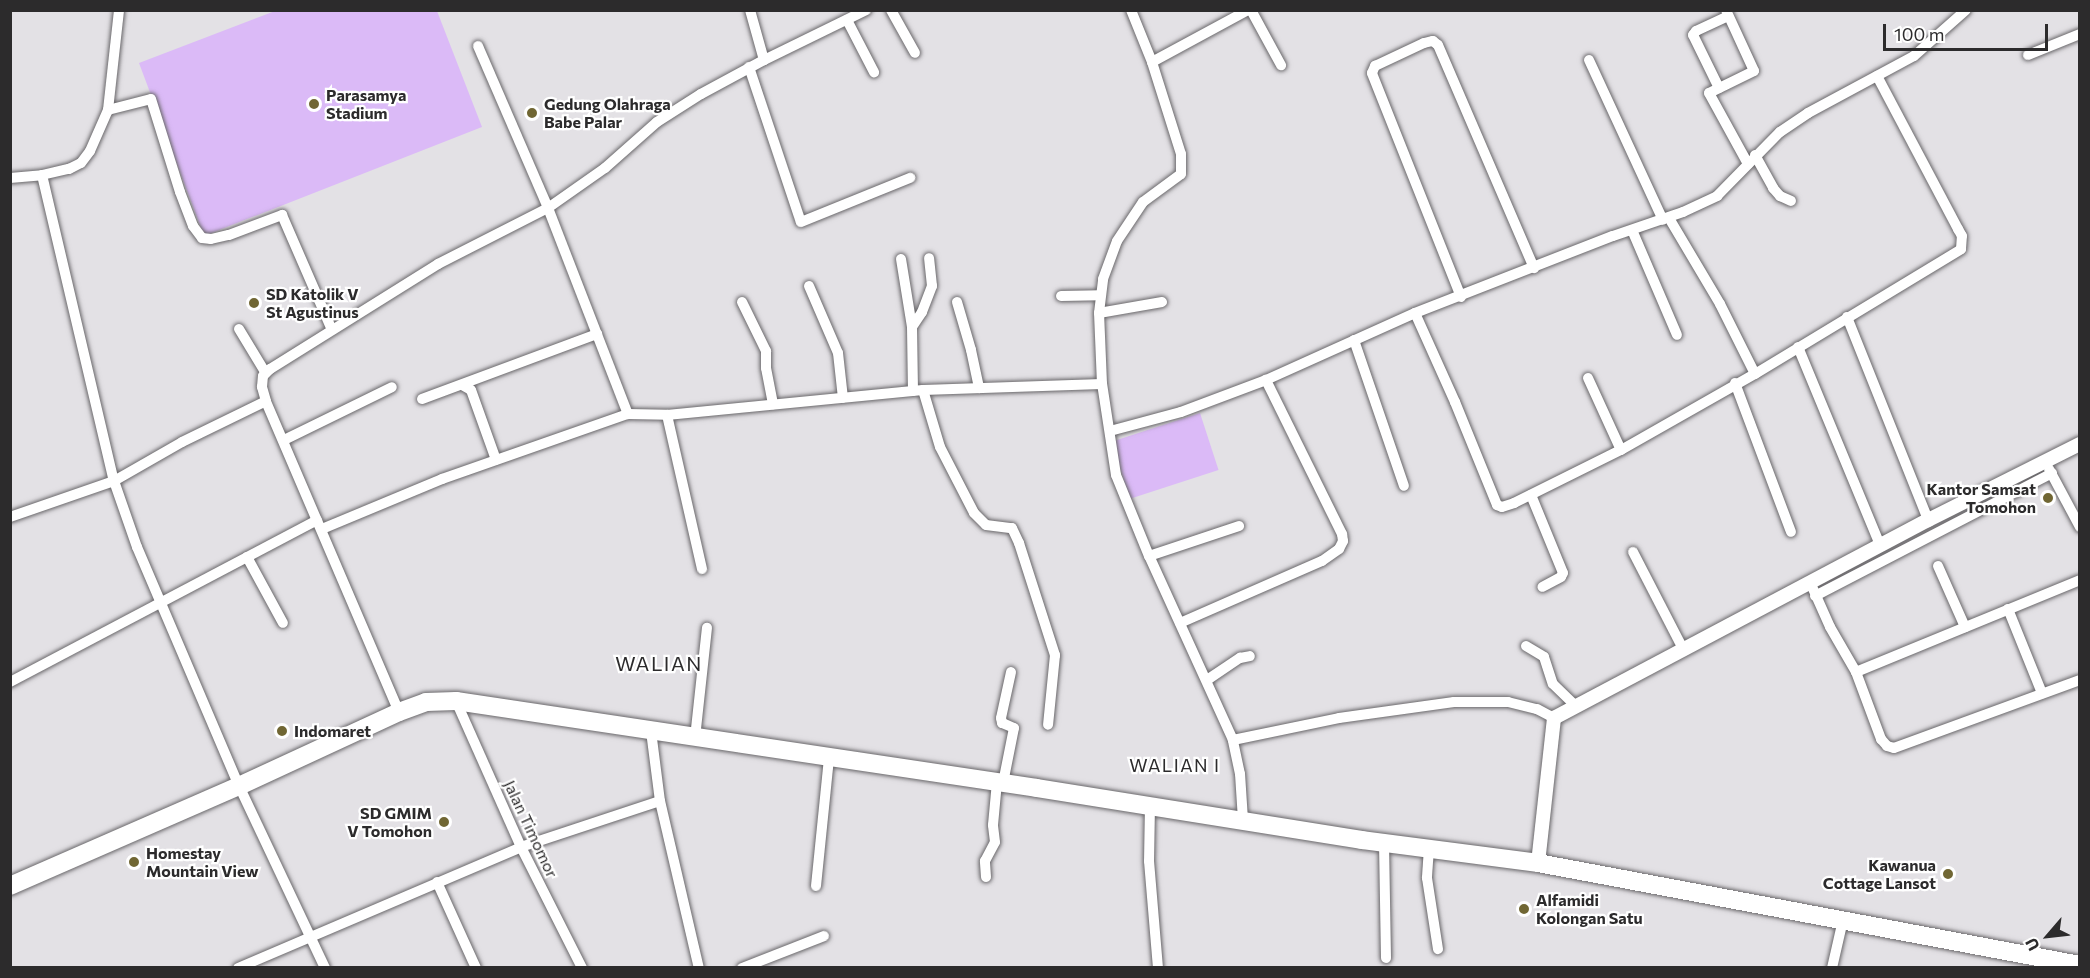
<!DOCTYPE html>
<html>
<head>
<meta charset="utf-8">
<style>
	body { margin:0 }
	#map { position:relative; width:2090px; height:978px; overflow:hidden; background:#e3e1e5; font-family:Commissioner,sans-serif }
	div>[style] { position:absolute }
	.green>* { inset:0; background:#dbbaf7; transform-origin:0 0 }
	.roads { filter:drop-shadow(0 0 2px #69676a) drop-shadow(0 0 2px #69676a) }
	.street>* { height:10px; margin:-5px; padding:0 5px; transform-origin:5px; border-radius:5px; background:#fff }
	.secondary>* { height:14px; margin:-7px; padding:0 7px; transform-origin:7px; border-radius:7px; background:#fff }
	.highway>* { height:18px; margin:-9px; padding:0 9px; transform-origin:9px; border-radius:9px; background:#fff }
	.dots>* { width:16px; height:16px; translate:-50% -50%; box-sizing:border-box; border:3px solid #fff; border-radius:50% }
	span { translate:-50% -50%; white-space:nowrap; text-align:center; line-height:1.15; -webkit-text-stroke:4.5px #fff; paint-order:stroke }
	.poi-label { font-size:16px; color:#2c2b2c; font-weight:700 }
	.left { translate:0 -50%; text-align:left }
	.right { translate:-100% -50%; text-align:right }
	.street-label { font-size:16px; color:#2c2b2c }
	.neighbourhood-label { font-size:18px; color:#2c2b2c; letter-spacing:1.5px }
	.quarter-label { font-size:20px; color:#2c2b2c; letter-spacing:1.5px }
	.frame { position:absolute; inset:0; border:12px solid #2c2b2c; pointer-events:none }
	.north { position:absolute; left:2018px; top:906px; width:60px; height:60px; -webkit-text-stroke:4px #fff; paint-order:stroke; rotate:242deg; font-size:16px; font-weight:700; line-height:24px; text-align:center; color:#2c2b2c }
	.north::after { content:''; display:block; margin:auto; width:21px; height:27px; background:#2c2b2c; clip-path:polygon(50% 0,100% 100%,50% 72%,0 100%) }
	.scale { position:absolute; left:1883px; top:24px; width:165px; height:27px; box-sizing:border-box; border:3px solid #2c2b2c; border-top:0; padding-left:8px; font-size:18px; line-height:21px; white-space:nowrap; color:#2c2b2c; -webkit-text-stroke:4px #fff; paint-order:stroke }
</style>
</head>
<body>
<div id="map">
	<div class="green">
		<div style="clip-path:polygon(275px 11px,437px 11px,482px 127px,204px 236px,139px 63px)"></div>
		<div style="left:1200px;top:413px;width:60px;height:93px;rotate:72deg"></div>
	</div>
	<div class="roads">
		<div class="street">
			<div style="left:750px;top:10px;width:52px;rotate:74.4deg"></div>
			<div style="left:891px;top:10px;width:49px;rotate:60.8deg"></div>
			<div style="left:1131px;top:10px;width:56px;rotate:68deg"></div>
			<div style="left:1251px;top:10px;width:63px;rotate:61.4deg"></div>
			<div style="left:1726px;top:10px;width:67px;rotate:65.3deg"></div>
			<div style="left:1754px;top:71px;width:50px;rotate:153.9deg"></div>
			<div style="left:1709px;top:93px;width:81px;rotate:61.2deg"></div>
			<div style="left:847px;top:20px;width:59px;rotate:62.6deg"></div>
			<div style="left:478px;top:46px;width:176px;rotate:66.6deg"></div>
			<div style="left:548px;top:208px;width:221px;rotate:68.8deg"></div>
			<div style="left:2028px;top:55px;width:56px;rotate:-22deg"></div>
			<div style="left:1589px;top:60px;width:176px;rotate:65.2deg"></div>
			<div style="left:749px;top:67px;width:163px;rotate:71.5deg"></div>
			<div style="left:801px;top:222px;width:118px;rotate:-22deg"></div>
			<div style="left:1719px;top:88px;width:59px;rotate:-116.1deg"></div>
			<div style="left:1693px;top:35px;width:5px;rotate:-53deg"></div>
			<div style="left:1696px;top:31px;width:35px;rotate:-25deg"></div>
			<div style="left:108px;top:110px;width:44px;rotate:-14.3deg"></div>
			<div style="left:151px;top:99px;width:97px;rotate:72.7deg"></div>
			<div style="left:180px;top:192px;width:36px;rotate:69deg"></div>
			<div style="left:193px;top:226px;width:15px;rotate:53deg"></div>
			<div style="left:202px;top:238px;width:9px;rotate:6deg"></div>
			<div style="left:211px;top:239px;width:18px;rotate:-13deg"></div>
			<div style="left:229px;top:235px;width:57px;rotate:-20.7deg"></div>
			<div style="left:282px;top:215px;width:125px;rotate:66.5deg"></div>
			<div style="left:1755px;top:155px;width:38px;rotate:61deg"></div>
			<div style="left:1773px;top:188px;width:11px;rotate:49deg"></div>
			<div style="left:1780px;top:196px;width:12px;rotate:24deg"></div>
			<div style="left:42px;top:175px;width:314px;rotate:76.8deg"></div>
			<div style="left:114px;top:481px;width:70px;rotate:70.8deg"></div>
			<div style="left:137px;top:547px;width:260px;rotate:66.9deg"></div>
			<div style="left:239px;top:786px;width:201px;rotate:64.7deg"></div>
			<div style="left:10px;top:178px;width:32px;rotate:-5deg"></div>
			<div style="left:42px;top:175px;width:28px;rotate:-13deg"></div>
			<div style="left:69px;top:169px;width:13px;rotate:-27deg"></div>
			<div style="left:81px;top:163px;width:15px;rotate:-53deg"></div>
			<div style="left:90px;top:151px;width:45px;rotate:-66.3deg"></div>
			<div style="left:108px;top:110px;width:101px;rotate:-83.7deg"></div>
			<div style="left:1669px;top:218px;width:100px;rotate:59.3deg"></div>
			<div style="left:1720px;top:304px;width:78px;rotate:63.4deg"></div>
			<div style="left:1632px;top:230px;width:114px;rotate:66.8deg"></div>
			<div style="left:901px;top:259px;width:69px;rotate:80.8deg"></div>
			<div style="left:809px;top:286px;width:73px;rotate:66.6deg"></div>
			<div style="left:838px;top:353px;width:45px;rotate:83.7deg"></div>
			<div style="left:1061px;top:296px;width:39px;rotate:-1deg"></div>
			<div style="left:1461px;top:297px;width:241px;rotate:-111.7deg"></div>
			<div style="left:1372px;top:73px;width:8px;rotate:-67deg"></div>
			<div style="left:1375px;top:66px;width:54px;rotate:-25.1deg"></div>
			<div style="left:1424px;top:43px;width:9px;rotate:-13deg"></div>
			<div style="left:1433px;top:41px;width:6px;rotate:39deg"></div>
			<div style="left:1438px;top:45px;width:243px;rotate:66.7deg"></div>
			<div style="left:742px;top:302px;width:55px;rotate:63.9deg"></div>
			<div style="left:766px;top:351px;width:17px;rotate:90deg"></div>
			<div style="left:766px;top:368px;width:37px;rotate:79deg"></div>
			<div style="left:957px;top:302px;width:50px;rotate:73.7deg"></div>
			<div style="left:971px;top:350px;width:39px;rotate:78deg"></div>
			<div style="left:1099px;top:313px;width:64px;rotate:-9.9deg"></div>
			<div style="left:1415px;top:313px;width:98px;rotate:65.8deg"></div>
			<div style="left:1455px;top:402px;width:111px;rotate:67.8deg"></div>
			<div style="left:1497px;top:505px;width:5px;rotate:22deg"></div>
			<div style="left:1502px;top:507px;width:13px;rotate:-18deg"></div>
			<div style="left:1514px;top:503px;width:119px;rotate:-26.4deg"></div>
			<div style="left:1621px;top:450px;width:154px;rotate:-29.6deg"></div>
			<div style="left:1755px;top:374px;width:241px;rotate:-31.2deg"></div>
			<div style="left:1961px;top:249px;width:13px;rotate:-86deg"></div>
			<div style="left:1962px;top:236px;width:8px;rotate:-120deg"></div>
			<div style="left:1958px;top:229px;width:173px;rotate:-117.9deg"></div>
			<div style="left:1847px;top:317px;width:219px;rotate:68.2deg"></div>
			<div style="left:239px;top:329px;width:50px;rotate:58.8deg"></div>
			<div style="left:1354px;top:340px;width:154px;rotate:71.1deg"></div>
			<div style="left:1798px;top:347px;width:214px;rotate:67.5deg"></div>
			<div style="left:1588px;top:378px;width:79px;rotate:65.4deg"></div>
			<div style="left:1735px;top:383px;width:159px;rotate:69.4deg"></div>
			<div style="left:462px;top:385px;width:10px;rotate:29deg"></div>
			<div style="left:471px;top:390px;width:74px;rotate:70.3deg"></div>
			<div style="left:923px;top:390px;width:59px;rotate:73.4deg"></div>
			<div style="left:940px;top:447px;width:74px;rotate:62.7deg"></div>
			<div style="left:974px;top:513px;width:17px;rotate:45deg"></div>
			<div style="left:986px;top:525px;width:26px;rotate:7deg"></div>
			<div style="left:1012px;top:528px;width:17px;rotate:65deg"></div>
			<div style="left:1019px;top:543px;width:118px;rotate:72.2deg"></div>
			<div style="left:1055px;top:655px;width:70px;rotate:95.7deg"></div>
			<div style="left:913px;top:391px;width:64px;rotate:-90.9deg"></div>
			<div style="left:912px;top:327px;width:18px;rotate:-56deg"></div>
			<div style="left:922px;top:312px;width:28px;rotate:-69deg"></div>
			<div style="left:932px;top:286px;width:28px;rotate:-96deg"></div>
			<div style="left:422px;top:399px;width:187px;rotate:-20.4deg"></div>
			<div style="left:667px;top:415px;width:158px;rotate:77.2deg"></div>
			<div style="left:1110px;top:431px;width:73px;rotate:-15deg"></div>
			<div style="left:1181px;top:412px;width:91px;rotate:-20.6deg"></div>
			<div style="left:1266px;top:380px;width:163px;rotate:-24.2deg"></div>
			<div style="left:1415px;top:313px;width:212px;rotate:-21.3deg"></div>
			<div style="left:1613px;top:236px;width:74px;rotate:-18.9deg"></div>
			<div style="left:1683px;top:212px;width:38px;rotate:-25deg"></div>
			<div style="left:1717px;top:196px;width:90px;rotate:-45.5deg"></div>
			<div style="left:1780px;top:132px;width:34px;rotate:-34deg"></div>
			<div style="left:1808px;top:113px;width:120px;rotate:-28.3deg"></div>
			<div style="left:1914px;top:56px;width:69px;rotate:-41.5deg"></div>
			<div style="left:284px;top:440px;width:120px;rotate:-26.1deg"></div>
			<div style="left:2049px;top:469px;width:66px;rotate:61.9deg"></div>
			<div style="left:1531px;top:495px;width:84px;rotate:67.7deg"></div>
			<div style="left:1563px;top:573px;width:4px;rotate:117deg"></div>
			<div style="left:1561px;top:577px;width:21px;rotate:152deg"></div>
			<div style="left:10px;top:517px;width:110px;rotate:-19.1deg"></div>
			<div style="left:114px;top:481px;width:78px;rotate:-29.8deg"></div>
			<div style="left:182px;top:442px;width:93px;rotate:-26deg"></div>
			<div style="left:322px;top:529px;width:130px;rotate:-22.6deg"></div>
			<div style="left:442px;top:479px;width:197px;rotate:-19.3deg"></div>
			<div style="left:628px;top:414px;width:39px;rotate:1deg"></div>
			<div style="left:667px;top:415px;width:257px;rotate:-5.6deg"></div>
			<div style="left:923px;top:390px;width:179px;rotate:-1.9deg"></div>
			<div style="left:1633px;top:552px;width:109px;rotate:62.7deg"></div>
			<div style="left:1149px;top:556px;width:95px;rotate:-18.4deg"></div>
			<div style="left:247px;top:557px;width:75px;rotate:61.4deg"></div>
			<div style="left:1938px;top:566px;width:67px;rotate:66.1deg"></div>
			<div style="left:1810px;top:582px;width:49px;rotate:66deg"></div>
			<div style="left:1830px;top:627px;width:52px;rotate:60deg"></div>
			<div style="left:1856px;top:672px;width:72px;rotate:69.5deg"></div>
			<div style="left:1881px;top:739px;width:9px;rotate:49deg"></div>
			<div style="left:1887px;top:746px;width:7px;rotate:16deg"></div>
			<div style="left:1894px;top:748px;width:198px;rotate:-20.1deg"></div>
			<div style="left:1815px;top:596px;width:267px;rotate:-27.4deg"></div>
			<div style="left:2008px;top:609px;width:91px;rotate:68deg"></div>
			<div style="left:1180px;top:623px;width:155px;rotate:-23.6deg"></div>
			<div style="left:1322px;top:561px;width:21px;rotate:-35deg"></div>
			<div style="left:1339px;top:549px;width:9px;rotate:-63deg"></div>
			<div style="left:1343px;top:541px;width:7px;rotate:-98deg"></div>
			<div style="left:1342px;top:534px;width:172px;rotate:-116.3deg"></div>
			<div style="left:1526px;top:646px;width:21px;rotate:31deg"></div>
			<div style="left:1544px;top:657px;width:28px;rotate:72deg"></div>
			<div style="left:1553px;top:684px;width:32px;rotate:44deg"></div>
			<div style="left:1856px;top:672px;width:242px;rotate:-22.3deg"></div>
			<div style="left:1207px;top:680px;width:40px;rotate:-34deg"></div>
			<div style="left:1240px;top:658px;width:10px;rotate:-11deg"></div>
			<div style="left:10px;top:682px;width:347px;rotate:-27.8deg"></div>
			<div style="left:456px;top:701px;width:160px;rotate:66deg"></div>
			<div style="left:521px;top:847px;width:136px;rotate:63.2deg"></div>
			<div style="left:399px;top:712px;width:338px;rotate:-113.2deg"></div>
			<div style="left:266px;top:401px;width:15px;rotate:-106deg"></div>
			<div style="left:262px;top:387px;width:11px;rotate:-85deg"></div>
			<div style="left:263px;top:376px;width:10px;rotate:-45deg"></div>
			<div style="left:270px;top:369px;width:198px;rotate:-32deg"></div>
			<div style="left:438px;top:264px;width:123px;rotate:-27deg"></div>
			<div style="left:548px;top:208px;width:70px;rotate:-35.1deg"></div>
			<div style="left:605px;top:168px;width:69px;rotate:-41.5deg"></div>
			<div style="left:657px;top:122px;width:52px;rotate:-32.5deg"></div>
			<div style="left:701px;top:94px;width:72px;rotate:-28.4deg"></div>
			<div style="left:764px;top:60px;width:114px;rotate:-26.1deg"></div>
			<div style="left:651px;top:731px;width:71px;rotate:82.7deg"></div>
			<div style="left:660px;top:801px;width:171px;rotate:76.9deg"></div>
			<div style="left:695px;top:738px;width:111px;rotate:-83.8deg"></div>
			<div style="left:1233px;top:740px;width:108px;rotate:-11.7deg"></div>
			<div style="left:1339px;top:718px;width:116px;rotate:-7.9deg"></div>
			<div style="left:1454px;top:702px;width:54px"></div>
			<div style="left:1508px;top:702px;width:30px;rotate:14deg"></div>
			<div style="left:1537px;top:709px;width:19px;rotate:28deg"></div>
			<div style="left:1003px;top:783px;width:56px;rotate:-78.7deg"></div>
			<div style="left:1014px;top:728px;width:13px;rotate:-157deg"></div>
			<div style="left:1002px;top:723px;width:5px;rotate:-101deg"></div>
			<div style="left:1001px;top:718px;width:47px;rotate:-77.7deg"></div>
			<div style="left:1150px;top:805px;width:56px;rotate:91deg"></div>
			<div style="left:1149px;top:861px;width:107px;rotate:85.2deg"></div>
			<div style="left:1243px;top:820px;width:46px;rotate:-93.7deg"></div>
			<div style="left:1240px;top:774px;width:35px;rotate:-102deg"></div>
			<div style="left:1233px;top:740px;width:202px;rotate:-114.5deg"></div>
			<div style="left:1149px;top:556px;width:87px;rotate:-112.2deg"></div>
			<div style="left:1116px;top:475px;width:92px;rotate:-98.7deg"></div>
			<div style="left:1102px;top:384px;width:71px;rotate:-92.4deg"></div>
			<div style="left:1099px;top:313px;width:34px;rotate:-83deg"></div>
			<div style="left:1103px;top:279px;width:40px;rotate:-69.8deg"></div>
			<div style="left:1117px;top:241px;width:47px;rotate:-56.3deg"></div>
			<div style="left:1143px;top:202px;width:47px;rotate:-36.4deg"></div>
			<div style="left:1181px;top:174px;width:20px;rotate:-90deg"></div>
			<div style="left:1181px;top:154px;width:96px;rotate:-107.5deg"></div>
			<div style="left:1152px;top:62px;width:109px;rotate:-28.4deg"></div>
			<div style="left:1384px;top:843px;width:115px;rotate:89deg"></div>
			<div style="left:1429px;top:848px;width:30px;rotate:94deg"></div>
			<div style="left:1427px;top:878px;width:72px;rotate:81.2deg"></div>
			<div style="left:986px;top:877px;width:16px;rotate:-94deg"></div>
			<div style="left:985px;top:861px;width:21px;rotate:-62deg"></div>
			<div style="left:995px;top:842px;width:17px;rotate:-97deg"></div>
			<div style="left:993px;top:825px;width:43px;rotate:-84.7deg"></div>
			<div style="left:437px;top:882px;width:94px;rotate:65.6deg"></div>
			<div style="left:816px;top:886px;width:130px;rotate:-84.2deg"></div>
			<div style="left:238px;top:968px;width:308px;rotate:-23.1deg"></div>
			<div style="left:521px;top:847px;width:146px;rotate:-18.3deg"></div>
			<div style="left:742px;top:968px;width:88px;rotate:-21.3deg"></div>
			<div style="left:1832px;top:968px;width:49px;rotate:-77.1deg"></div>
		</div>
		<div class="secondary">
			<div style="left:1538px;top:863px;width:146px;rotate:-83.7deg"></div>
			<div style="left:1554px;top:718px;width:423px;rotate:-27.9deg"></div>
			<div style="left:1928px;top:520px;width:170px;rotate:-26.6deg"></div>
		</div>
		<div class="highway">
			<div style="left:10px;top:886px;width:250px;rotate:-23.6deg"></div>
			<div style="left:239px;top:786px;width:176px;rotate:-24.8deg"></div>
			<div style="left:399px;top:712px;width:29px;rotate:-20deg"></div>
			<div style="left:426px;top:702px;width:30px;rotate:-2deg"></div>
			<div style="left:456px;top:701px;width:587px;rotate:8.52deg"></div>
			<div style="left:1037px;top:788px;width:329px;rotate:9.1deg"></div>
			<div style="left:1362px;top:840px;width:177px;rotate:7.4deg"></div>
			<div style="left:1538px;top:863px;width:552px;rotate:10.66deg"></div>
		</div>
	</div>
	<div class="dots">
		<div style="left:314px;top:104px;background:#706633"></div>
		<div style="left:532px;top:113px;background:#706633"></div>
		<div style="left:254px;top:303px;background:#706633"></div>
		<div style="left:2048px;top:498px;background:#706633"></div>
		<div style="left:282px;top:731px;background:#706633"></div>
		<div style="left:444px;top:822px;background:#706633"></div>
		<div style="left:134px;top:862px;background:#706633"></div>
		<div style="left:1948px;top:874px;background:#706633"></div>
		<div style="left:1524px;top:909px;background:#706633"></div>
	</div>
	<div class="poi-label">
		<span class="left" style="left:326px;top:104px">Parasamya<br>Stadium</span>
		<span class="left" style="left:544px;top:113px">Gedung Olahraga<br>Babe Palar</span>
		<span class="left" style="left:266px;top:303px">SD Katolik V<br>St Agustinus</span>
		<span class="right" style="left:2036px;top:498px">Kantor Samsat<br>Tomohon</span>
		<span class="left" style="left:294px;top:731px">Indomaret</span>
		<span class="right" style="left:432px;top:822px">SD GMIM<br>V Tomohon</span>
		<span class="left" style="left:146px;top:862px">Homestay<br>Mountain View</span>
		<span class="right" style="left:1936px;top:874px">Kawanua<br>Cottage Lansot</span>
		<span class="left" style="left:1536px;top:909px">Alfamidi<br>Kolongan Satu</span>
	</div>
	<div class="street-label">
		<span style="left:531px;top:829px;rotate:65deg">Jalan Timomor</span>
	</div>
	<div class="neighbourhood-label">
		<span style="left:1175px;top:765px">WALIAN I</span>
	</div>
	<div class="quarter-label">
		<span style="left:659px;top:663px">WALIAN</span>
	</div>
	<div class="frame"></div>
	<div class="north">U</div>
	<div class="scale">100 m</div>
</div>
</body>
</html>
